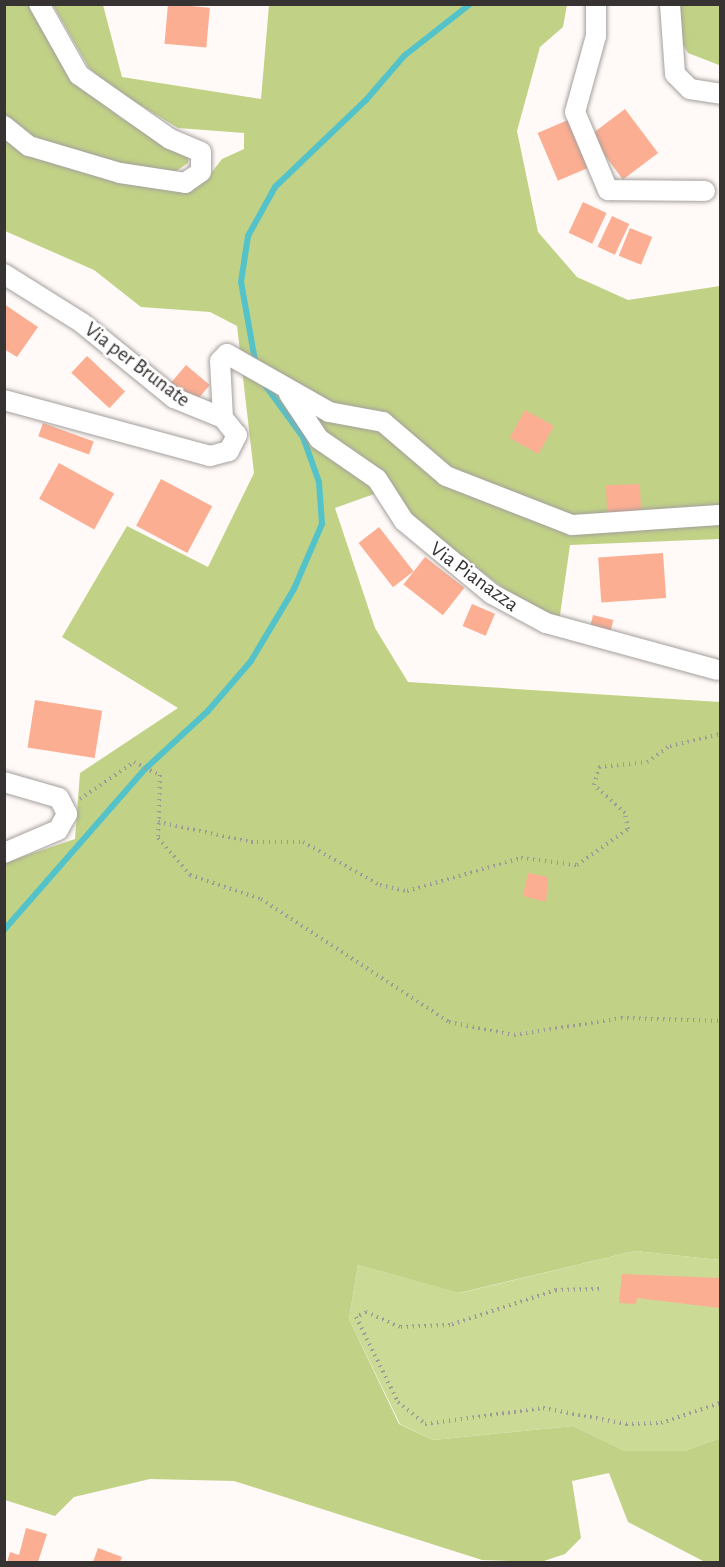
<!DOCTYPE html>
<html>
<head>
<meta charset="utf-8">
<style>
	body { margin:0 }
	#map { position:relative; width:725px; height:1567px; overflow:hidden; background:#fffaf8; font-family:"Alegreya Sans",sans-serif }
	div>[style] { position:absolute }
	.green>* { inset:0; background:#cbda95 }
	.forest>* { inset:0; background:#c1d286 }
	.stream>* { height:6px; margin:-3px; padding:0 3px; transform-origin:3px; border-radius:3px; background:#54c2c9 }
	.building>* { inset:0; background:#fcae92; transform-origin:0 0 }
	.path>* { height:4px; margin-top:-2px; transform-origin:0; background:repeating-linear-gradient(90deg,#9e9a98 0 1.5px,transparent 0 6px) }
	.roads { filter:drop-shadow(0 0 2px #a49f9c) drop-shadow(0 0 2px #a49f9c) }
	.minor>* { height:20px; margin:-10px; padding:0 10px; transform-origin:10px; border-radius:10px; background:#fff }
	span { translate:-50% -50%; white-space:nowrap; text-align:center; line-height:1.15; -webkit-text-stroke:5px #fff; paint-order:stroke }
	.street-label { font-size:21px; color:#363332 }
	.frame { position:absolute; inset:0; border:6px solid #363332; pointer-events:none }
</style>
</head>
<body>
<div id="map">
	<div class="green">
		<div style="clip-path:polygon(635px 1251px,720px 1260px,720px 1438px,684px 1451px,625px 1451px,573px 1426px,433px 1440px,400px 1424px,349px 1319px,358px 1265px,460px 1293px)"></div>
	</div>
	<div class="forest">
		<div style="clip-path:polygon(4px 5px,33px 5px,81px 85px,121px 118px,188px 157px,188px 163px,175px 172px,122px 166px,32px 137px,5px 116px)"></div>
		<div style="clip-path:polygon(53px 5px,103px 5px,122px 77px,261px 99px,269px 5px,567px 5px,563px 27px,540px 47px,517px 131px,538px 232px,577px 277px,628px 300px,720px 286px,720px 539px,570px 545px,558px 629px,377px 493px,335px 508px,375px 628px,408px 682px,720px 702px,720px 1260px,635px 1251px,459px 1293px,358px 1265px,349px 1319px,399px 1424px,433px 1440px,573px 1426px,625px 1451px,684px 1451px,720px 1438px,720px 1562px,705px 1562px,628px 1522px,609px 1473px,572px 1481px,581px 1538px,565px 1554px,541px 1562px,482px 1560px,234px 1481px,150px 1479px,74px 1497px,55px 1516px,5px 1500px,4px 863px,75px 839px,80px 773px,178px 708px,62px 637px,127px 526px,208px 567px,254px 473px,237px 326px,210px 312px,141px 307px,94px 270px,5px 231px,5px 134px,30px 149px,205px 181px,222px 159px,244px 149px,244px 133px,178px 128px,117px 91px,89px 68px)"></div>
		<div style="clip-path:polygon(677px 5px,720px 5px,719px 65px,688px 53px,679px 37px)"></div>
	</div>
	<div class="stream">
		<div style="left:256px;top:366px;width:85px;rotate:-100.1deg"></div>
		<div style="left:241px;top:282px;width:47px;rotate:-81.3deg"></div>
		<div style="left:248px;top:236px;width:56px;rotate:-61.1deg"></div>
		<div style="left:275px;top:187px;width:126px;rotate:-43.7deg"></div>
		<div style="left:366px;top:100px;width:58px;rotate:-49.2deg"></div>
		<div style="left:404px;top:56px;width:84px;rotate:-38.2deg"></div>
		<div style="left:4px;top:930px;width:213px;rotate:-48.8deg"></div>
		<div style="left:144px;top:770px;width:87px;rotate:-42.7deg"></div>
		<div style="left:208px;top:711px;width:66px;rotate:-49.3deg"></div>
		<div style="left:251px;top:661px;width:84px;rotate:-59.2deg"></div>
		<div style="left:294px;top:589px;width:71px;rotate:-66.7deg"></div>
		<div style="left:322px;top:524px;width:42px;rotate:-94.1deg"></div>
		<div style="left:319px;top:482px;width:48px;rotate:-109.6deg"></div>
		<div style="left:303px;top:437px;width:69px;rotate:-126.2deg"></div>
	</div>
	<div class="building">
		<div style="left:168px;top:4px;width:42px;height:40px;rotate:5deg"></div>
		<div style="left:625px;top:109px;width:55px;height:44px;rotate:53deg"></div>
		<div style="left:568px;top:120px;width:52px;height:33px;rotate:67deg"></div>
		<div style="left:583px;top:202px;width:26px;height:34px;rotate:25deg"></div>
		<div style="left:612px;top:216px;width:19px;height:34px;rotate:25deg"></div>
		<div style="left:630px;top:228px;width:24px;height:30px;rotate:22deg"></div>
		<div style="clip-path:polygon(4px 304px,38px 327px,17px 357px,4px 349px)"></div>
		<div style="left:87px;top:356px;width:52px;height:23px;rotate:43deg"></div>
		<div style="left:186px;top:365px;width:31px;height:23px;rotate:40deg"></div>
		<div style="left:525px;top:410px;width:33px;height:32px;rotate:29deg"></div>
		<div style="left:43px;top:423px;width:54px;height:14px;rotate:20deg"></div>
		<div style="left:59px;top:463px;width:63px;height:41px;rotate:29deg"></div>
		<div style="left:161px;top:479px;width:58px;height:53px;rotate:28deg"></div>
		<div style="left:640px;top:484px;width:27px;height:34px;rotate:88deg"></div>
		<div style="left:379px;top:527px;width:56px;height:26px;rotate:52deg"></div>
		<div style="left:663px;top:553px;width:45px;height:65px;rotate:86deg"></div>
		<div style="left:425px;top:557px;width:50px;height:35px;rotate:38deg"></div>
		<div style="left:472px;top:604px;width:25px;height:24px;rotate:23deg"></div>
		<div style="left:593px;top:615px;width:21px;height:15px;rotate:14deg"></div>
		<div style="left:35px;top:700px;width:68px;height:48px;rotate:9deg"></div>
		<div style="clip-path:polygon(528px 873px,548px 877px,546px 902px,523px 896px)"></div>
		<div style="clip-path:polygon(622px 1274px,720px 1278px,720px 1308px,637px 1298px,636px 1304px,619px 1303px)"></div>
		<div style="clip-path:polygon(26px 1528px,47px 1534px,38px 1562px,7px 1562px,10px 1552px,19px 1555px)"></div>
		<div style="clip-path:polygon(98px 1548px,122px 1557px,120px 1562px,93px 1562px)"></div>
	</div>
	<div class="path">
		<div style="left:80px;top:799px;width:65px;rotate:-34.4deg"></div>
		<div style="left:134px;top:762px;width:29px;rotate:27deg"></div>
		<div style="left:160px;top:775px;width:63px;rotate:91.8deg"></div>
		<div style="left:158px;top:838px;width:49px;rotate:49.1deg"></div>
		<div style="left:190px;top:875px;width:75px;rotate:18.7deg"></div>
		<div style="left:261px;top:899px;width:225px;rotate:33.2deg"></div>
		<div style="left:449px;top:1022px;width:66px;rotate:11.3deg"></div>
		<div style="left:514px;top:1035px;width:108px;rotate:-9deg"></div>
		<div style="left:621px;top:1018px;width:99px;rotate:1.7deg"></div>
		<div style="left:158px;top:822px;width:95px;rotate:12.1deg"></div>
		<div style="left:251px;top:842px;width:52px"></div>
		<div style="left:303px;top:842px;width:88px;rotate:29.2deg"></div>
		<div style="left:380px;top:885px;width:28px;rotate:13deg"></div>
		<div style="left:407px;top:891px;width:119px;rotate:-16.1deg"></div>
		<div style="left:521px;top:858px;width:56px;rotate:7.1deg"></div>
		<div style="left:577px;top:865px;width:62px;rotate:-35.2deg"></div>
		<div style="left:628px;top:829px;width:16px;rotate:-101deg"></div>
		<div style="left:625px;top:813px;width:42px;rotate:-137.9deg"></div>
		<div style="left:594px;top:785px;width:19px;rotate:-74deg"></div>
		<div style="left:599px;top:767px;width:48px;rotate:-5.9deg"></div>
		<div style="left:647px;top:762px;width:28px;rotate:-35deg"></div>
		<div style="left:670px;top:746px;width:51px;rotate:-13.5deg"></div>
		<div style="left:599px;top:1289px;width:43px;rotate:178.7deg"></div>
		<div style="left:556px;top:1290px;width:112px;rotate:161.7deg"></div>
		<div style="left:450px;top:1325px;width:50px;rotate:177.7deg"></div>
		<div style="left:400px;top:1327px;width:37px;rotate:-156deg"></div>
		<div style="left:366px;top:1312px;width:11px;rotate:153deg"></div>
		<div style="left:356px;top:1317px;width:95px;rotate:63.7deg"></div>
		<div style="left:398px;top:1402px;width:35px;rotate:39deg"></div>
		<div style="left:425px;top:1424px;width:119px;rotate:-7.7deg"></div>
		<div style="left:543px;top:1408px;width:85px;rotate:10.9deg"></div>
		<div style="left:626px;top:1424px;width:35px;rotate:-2deg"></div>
		<div style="left:661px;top:1423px;width:62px;rotate:-18.7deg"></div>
	</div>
	<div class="roads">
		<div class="minor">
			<div style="left:596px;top:4px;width:32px;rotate:90deg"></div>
			<div style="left:596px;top:36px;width:79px;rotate:105.4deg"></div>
			<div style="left:575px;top:112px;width:85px;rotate:67.1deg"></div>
			<div style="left:608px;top:190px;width:97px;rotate:0.6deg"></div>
			<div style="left:670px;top:4px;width:70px;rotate:85.9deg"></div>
			<div style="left:675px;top:74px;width:21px;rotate:45deg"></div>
			<div style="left:690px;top:89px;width:30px;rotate:9deg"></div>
			<div style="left:4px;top:126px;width:32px;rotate:39deg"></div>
			<div style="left:29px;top:146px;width:95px;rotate:16.5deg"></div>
			<div style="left:120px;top:173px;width:66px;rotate:8.7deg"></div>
			<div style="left:185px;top:183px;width:19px;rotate:-35deg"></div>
			<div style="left:201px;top:172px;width:20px;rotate:-90deg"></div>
			<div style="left:201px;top:152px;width:34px;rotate:-157deg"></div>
			<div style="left:170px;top:139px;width:111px;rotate:-144.9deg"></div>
			<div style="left:79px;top:75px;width:81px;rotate:-119.4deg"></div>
			<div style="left:4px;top:274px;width:92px;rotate:32.1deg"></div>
			<div style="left:82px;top:323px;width:119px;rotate:39.2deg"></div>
			<div style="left:174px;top:398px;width:53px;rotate:22.2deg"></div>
			<div style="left:223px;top:418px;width:22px;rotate:51deg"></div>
			<div style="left:237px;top:435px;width:18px;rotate:117deg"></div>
			<div style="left:229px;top:451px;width:20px;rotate:165deg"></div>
			<div style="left:210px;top:456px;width:213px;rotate:-164.8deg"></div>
			<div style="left:289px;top:394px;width:54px;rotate:56.3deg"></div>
			<div style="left:319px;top:439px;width:70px;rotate:34.6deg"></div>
			<div style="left:377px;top:479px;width:50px;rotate:57.3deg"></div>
			<div style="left:404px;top:521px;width:114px;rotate:39.7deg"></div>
			<div style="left:492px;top:594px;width:61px;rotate:28.2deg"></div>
			<div style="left:546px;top:623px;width:178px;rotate:15.3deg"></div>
			<div style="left:223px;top:418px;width:57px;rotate:-93deg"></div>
			<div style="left:220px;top:361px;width:10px;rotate:-45deg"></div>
			<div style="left:227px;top:354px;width:117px;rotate:29.6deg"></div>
			<div style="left:329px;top:412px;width:55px;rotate:10.5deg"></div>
			<div style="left:383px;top:422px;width:83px;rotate:40.6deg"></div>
			<div style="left:446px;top:476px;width:135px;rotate:21.3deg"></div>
			<div style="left:572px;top:525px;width:148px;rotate:-3.9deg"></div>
			<div style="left:4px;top:782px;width:57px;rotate:16.2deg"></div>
			<div style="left:59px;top:798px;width:18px;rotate:63deg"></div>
			<div style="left:67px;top:814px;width:18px;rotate:119deg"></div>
			<div style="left:58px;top:830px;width:59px;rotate:156.9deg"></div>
		</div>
	</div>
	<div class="street-label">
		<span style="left:137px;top:365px;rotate:37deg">Via per Brunate</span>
		<span style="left:474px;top:577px;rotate:36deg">Via Pianazza</span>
	</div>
	<div class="frame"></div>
</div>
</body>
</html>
